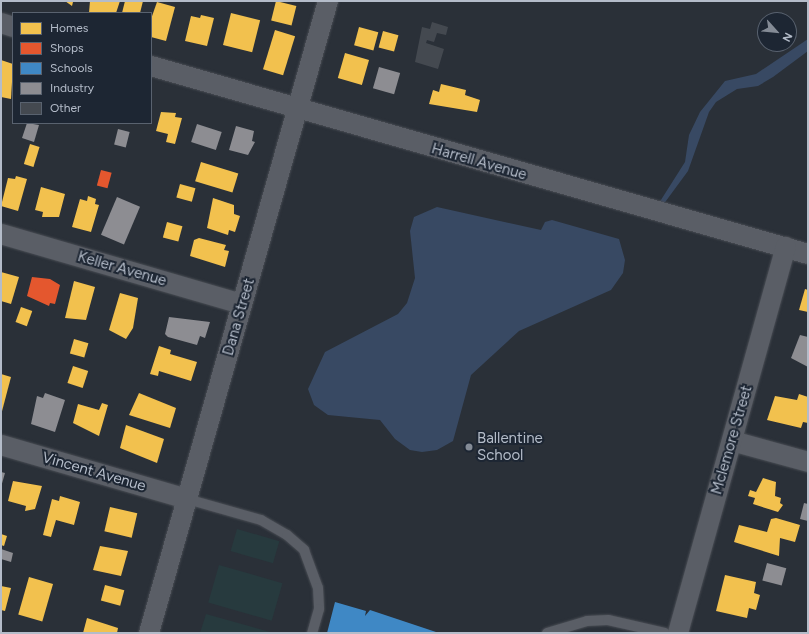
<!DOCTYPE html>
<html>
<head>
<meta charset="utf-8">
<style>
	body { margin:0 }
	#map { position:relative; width:809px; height:634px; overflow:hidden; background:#2a3038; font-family:Figtree,sans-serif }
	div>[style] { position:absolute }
	.green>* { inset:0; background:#273a3e; transform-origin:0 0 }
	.water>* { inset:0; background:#384963 }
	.homes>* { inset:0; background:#f2c14e; transform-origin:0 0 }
	.shops>* { inset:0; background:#e4572e; transform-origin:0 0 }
	.schools>* { inset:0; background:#3f88c5 }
	.industry>* { inset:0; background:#8d8d92; transform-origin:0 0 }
	.building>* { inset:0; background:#444950 }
	.roads { filter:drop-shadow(0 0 1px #484c53) drop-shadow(0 0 1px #484c53) }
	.service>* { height:10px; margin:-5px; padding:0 5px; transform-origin:5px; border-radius:5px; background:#5a5e66 }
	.minor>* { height:20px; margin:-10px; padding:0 10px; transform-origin:10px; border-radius:10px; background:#5a5e66 }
	.dots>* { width:11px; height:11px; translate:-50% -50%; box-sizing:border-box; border:2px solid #1d2633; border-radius:50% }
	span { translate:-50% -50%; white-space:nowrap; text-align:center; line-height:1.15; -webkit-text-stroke:4px #1d2633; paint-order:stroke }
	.street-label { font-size:15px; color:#b4bcc9 }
	.poi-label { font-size:15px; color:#b4bcc9 }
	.left { translate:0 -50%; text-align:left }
	.frame { position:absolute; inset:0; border:2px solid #b4bcc9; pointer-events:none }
	.legend { position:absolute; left:12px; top:12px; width:140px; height:112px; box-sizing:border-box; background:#1d2633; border:1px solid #59626f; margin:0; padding:5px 7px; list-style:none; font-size:12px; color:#b4bcc9 }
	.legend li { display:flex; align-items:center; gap:8px; height:20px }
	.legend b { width:20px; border:1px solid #59626f }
	.north { position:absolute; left:757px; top:12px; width:40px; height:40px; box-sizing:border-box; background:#1d2633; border:1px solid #59626f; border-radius:50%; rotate:117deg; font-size:11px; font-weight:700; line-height:16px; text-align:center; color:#b4bcc9 }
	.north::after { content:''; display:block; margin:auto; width:14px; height:18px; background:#848b96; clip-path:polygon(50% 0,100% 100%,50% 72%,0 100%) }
</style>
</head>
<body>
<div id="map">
	<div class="green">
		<div style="left:237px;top:529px;width:44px;height:23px;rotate:16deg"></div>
		<div style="left:219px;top:565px;width:66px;height:39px;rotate:16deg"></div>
		<div style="clip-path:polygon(206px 614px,270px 632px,269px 633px,200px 633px)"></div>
	</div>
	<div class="water">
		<div style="clip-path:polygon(808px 39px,808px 51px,773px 77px,758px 86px,737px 89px,716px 102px,709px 112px,688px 171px,663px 205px,659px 203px,685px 162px,689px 135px,700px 112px,725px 81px,756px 74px)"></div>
		<div style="clip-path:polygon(437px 207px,541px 230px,545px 222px,552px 220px,619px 239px,625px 260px,623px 273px,611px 290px,519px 331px,471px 375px,453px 441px,437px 450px,422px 452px,410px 450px,395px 439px,380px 420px,328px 415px,314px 405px,308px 389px,325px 352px,398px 314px,407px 303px,415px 278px,410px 231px,414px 217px)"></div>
	</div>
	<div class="homes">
		<div style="clip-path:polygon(65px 1px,81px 1px,73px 2px,72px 6px)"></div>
		<div style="clip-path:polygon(90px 1px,120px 1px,116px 13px,89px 13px)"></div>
		<div style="clip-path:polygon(125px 1px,143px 1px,140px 13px,122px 13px)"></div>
		<div style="left:276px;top:1px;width:21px;height:20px;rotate:14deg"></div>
		<div style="clip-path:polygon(157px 2px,175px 7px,166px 41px,151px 37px,151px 19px)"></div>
		<div style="left:231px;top:13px;width:30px;height:33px;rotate:14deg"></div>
		<div style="clip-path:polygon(201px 15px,214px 18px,207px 46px,185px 41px,191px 16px,200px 18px)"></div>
		<div style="left:359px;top:27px;width:20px;height:19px;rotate:15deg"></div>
		<div style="left:275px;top:30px;width:21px;height:41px;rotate:17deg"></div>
		<div style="left:383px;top:31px;width:16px;height:17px;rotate:15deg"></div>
		<div style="left:345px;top:53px;width:25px;height:26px;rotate:16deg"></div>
		<div style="clip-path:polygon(1px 60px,13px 64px,11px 99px,1px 97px)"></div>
		<div style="clip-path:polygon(441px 84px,466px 90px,465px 95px,480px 100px,477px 112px,429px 104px,433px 90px,439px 92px)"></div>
		<div style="clip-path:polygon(161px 112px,176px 113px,175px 117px,182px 118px,175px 144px,166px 142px,168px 134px,156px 131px)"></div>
		<div style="left:30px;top:144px;width:10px;height:21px;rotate:17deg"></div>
		<div style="left:201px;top:162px;width:39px;height:20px;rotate:17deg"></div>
		<div style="clip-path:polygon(16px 176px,27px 179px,18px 211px,1px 206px,8px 178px,15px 179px)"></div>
		<div style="left:180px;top:184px;width:16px;height:14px;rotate:15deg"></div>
		<div style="clip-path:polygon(41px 187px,65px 194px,59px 217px,42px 217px,43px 212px,35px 210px)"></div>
		<div style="clip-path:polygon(88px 196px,96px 199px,95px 204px,99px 205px,91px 232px,72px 227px,80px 199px,87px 201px)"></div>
		<div style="clip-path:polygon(213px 198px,234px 205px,234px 214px,240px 216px,235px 232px,229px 230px,228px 235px,207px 228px)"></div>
		<div style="left:167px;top:222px;width:16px;height:16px;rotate:15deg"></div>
		<div style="clip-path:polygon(199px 238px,226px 245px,224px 250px,229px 251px,225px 267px,190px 256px,194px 240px)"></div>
		<div style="clip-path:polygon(1px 272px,19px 277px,11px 304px,1px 301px)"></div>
		<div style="clip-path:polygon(74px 281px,95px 287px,86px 320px,65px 318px)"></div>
		<div style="clip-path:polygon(805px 289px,808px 290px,808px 312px,799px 310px)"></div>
		<div style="clip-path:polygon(120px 293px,138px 298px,133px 328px,126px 339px,109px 330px)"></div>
		<div style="left:21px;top:307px;width:12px;height:16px;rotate:20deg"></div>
		<div style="left:74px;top:339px;width:15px;height:15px;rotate:16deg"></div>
		<div style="clip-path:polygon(159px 346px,171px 350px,170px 354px,197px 362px,191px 381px,159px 371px,158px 376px,150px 374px)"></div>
		<div style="left:73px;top:366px;width:16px;height:18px;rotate:18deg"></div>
		<div style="clip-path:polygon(1px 374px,11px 377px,1px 415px)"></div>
		<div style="clip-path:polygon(139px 393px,176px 408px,170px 428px,129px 415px)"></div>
		<div style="clip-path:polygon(799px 394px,808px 397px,808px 423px,803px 422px,801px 428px,767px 420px,775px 396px,797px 400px)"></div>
		<div style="clip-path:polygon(102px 403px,108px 405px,99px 436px,73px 423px,78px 404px,99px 410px)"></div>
		<div style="clip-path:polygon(126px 425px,164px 439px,157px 463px,120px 448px)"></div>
		<div style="clip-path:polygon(763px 478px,776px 482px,775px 496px,781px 498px,780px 503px,783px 505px,778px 512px,753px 504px,755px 498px,748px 496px,750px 490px,756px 492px)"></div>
		<div style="clip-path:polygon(13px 481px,42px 486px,35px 509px,25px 511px,26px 506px,8px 501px)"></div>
		<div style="clip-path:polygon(60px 496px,80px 502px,74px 525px,56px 520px,51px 537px,43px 535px,52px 499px,59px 501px)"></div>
		<div style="left:110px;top:507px;width:28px;height:25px;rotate:13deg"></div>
		<div style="clip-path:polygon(776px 518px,800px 525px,795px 542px,780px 538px,779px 556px,734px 542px,739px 525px,767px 532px,771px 519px)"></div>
		<div style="clip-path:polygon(1px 534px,7px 536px,4px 546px,1px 545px)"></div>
		<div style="clip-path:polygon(100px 546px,128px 551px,121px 576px,93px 570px)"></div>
		<div style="clip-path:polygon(725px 575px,756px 582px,754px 593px,760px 595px,756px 610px,749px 608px,747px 618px,716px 611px)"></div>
		<div style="left:29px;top:577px;width:25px;height:39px;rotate:16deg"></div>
		<div style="left:105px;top:585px;width:20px;height:16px;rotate:15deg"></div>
		<div style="clip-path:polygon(1px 586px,11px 588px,5px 611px,1px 610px)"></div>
		<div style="clip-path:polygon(87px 618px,118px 628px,117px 633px,83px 633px)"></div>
	</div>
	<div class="shops">
		<div style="left:101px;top:170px;width:11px;height:16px;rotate:15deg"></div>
		<div style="clip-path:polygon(32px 277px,50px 279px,60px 285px,55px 304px,50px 303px,49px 306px,27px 296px)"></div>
	</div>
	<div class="schools">
		<div style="clip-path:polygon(335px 602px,366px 611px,365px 616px,370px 610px,439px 633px,327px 633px)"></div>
	</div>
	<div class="industry">
		<div style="left:379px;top:67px;width:22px;height:22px;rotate:16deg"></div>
		<div style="clip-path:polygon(27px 123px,39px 125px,34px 142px,22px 138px)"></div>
		<div style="left:197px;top:124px;width:26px;height:19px;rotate:18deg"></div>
		<div style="clip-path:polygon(236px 126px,254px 131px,252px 141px,255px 142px,248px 155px,229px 150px)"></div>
		<div style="left:118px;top:129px;width:12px;height:16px;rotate:14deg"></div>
		<div style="left:117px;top:197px;width:25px;height:41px;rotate:23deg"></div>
		<div style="clip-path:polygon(169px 317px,210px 322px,205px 338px,200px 336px,197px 345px,168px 337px,165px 334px)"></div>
		<div style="clip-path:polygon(800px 335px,808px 337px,808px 367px,791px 358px)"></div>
		<div style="clip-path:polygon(45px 393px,65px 400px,55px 432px,31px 424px,37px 396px,43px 398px)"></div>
		<div style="clip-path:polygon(1px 472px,5px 473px,1px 487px)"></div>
		<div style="clip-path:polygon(804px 503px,808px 504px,808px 521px,800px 519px)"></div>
		<div style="clip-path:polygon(1px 549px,13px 553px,11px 562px,1px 559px)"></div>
		<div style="left:767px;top:563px;width:20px;height:18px;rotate:15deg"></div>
	</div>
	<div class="building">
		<div style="clip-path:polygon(432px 22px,448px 27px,446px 35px,437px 33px,434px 42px,427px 40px,426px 43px,444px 49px,438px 69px,415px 62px,422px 27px,430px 29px)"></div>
	</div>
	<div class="roads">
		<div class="service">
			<div style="left:187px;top:499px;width:77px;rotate:15.8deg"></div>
			<div style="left:261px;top:520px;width:30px;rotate:30deg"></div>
			<div style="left:287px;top:535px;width:23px;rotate:41deg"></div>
			<div style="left:304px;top:550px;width:40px;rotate:69.8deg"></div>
			<div style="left:318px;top:588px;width:21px;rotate:87deg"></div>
			<div style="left:319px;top:609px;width:25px;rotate:106deg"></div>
			<div style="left:547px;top:633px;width:42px;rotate:-16.7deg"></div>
			<div style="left:587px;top:621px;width:21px;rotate:-3deg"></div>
			<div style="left:608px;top:620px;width:58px;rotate:12.8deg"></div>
		</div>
		<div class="minor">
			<div style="left:1px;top:23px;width:13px;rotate:18deg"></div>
			<div style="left:151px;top:66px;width:683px;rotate:15.97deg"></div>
			<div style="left:1px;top:234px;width:251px;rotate:16.2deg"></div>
			<div style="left:732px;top:441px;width:79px;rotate:15.4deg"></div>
			<div style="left:1px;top:445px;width:194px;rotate:16.2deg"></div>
			<div style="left:149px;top:633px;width:657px;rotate:-74.19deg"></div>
			<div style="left:678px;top:633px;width:401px;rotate:-74.4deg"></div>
		</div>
	</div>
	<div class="dots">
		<div style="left:469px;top:447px;background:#848b96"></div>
	</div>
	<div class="street-label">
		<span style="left:479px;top:162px;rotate:16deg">Harrell Avenue</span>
		<span style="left:122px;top:269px;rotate:16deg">Keller Avenue</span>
		<span style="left:239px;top:317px;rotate:-74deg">Dana Street</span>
		<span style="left:732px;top:440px;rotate:-74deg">Mclemore Street</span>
		<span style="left:94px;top:472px;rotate:16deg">Vincent Avenue</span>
	</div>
	<div class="poi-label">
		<span class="left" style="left:477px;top:447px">Ballentine<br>School</span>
	</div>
	<div class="frame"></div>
	<ul class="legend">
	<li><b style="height:11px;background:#f2c14e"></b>Homes</li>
	<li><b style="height:11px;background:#e4572e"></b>Shops</li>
	<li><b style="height:11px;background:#3f88c5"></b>Schools</li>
	<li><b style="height:11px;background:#8d8d92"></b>Industry</li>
	<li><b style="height:11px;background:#444950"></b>Other</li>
	</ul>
	<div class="north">N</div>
</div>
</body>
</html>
